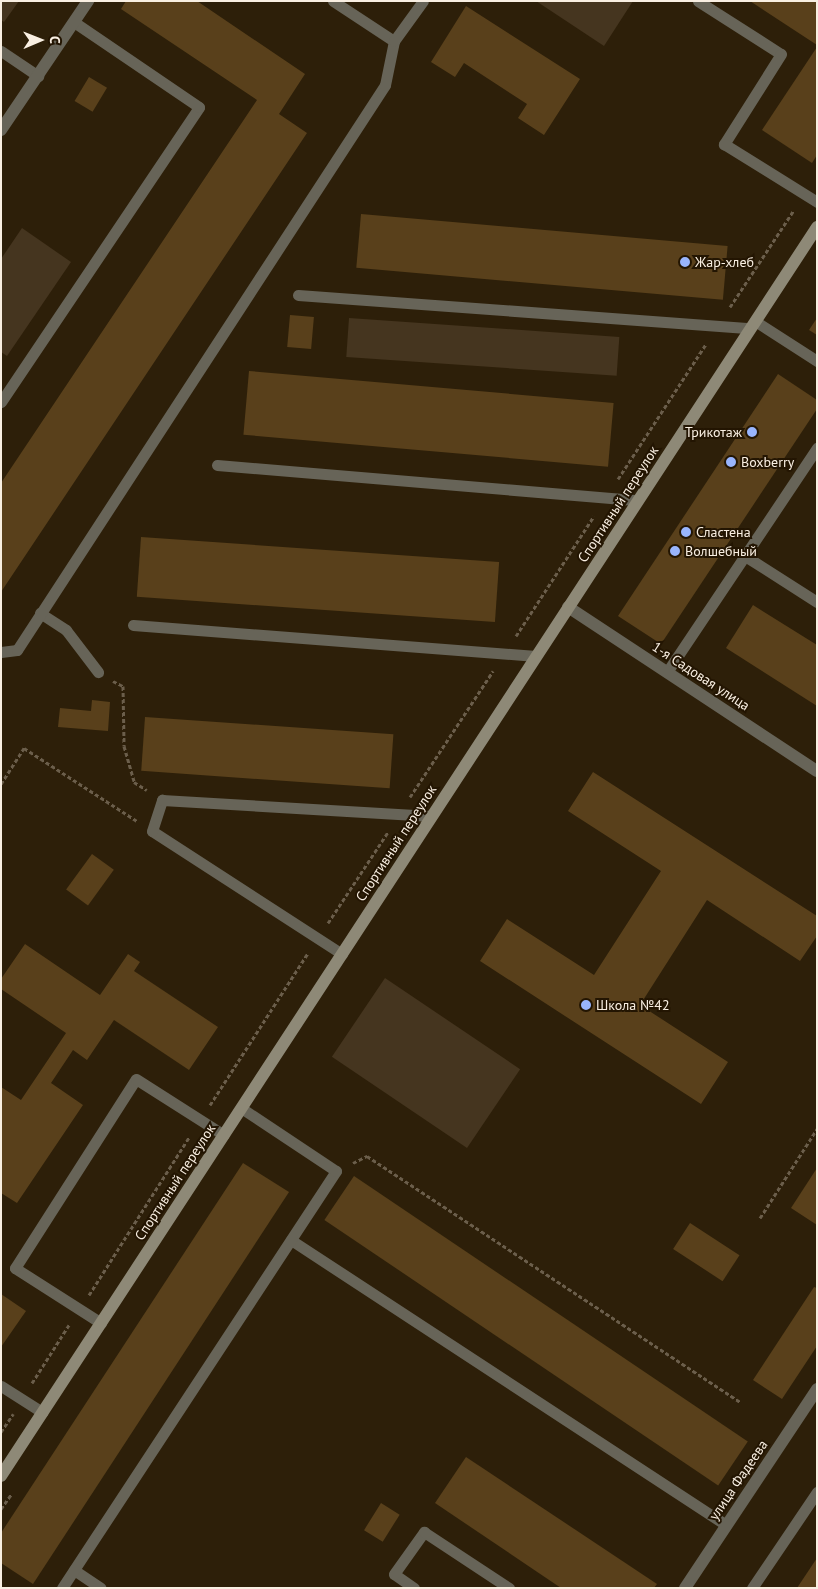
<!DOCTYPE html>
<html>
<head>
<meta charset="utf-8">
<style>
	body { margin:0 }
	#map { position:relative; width:818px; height:1589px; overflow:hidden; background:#2d1f09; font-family:"PT Sans",sans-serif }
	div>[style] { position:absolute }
	.green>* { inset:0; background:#45351f; transform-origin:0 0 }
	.building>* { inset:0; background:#59401b; transform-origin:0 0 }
	.path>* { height:3px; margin-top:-1.5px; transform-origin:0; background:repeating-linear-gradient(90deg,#6b5e4b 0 4px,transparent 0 6.5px) }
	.lane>* { height:11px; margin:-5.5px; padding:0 5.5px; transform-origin:5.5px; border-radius:5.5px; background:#676458 }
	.street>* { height:12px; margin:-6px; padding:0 6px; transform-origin:6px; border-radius:6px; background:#676458 }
	.secondary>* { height:12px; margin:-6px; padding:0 6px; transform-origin:6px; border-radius:6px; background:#8e8977 }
	.dots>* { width:14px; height:14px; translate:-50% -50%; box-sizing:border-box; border:2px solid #231502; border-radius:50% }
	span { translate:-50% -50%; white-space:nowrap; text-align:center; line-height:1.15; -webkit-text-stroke:4px #231502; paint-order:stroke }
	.poi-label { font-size:14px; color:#f9efe2 }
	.left { translate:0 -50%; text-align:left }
	.right { translate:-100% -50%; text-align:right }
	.street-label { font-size:14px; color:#f9efe2 }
	.frame { position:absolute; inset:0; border:2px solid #f9efe2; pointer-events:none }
	.north { position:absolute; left:15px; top:15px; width:50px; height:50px; -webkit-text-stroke:4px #231502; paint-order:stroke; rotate:89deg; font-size:14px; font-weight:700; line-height:20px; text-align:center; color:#f9efe2 }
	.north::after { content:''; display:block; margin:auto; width:18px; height:22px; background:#f9efe2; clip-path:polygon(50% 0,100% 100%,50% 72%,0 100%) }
</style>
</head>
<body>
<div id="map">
	<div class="green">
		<div style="clip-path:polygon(1px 1px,19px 1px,4px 22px,1px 20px)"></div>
		<div style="clip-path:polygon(536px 1px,633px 1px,604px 46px)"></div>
		<div style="clip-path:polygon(22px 228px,71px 262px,7px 356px,1px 352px,1px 259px)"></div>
		<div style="left:349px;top:318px;width:271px;height:39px;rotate:4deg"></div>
		<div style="left:385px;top:978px;width:163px;height:95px;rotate:34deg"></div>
	</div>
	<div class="building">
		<div style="clip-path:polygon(126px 1px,197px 1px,305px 74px,279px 114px,307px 133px,1px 592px,1px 483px,257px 100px,121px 9px)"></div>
		<div style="clip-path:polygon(750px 1px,817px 1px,817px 45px)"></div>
		<div style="clip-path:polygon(466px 6px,580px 79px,544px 135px,518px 118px,527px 104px,464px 63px,455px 77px,431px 62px)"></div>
		<div style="clip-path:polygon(817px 47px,817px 155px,812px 163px,762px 130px)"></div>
		<div style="left:89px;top:77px;width:21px;height:28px;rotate:31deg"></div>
		<div style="left:361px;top:214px;width:368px;height:54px;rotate:5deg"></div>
		<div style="left:290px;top:315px;width:24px;height:32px;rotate:5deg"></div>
		<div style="clip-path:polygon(817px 318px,817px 335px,809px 330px)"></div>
		<div style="left:249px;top:371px;width:366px;height:64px;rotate:5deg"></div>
		<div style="clip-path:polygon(778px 374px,817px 400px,817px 409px,661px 644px,618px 616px)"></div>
		<div style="left:141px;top:537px;width:359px;height:60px;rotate:4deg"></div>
		<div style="clip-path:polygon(753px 605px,817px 645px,817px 706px,726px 648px)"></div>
		<div style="clip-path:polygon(92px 700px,110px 702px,108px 731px,58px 727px,60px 708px,91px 711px)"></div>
		<div style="left:145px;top:717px;width:249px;height:54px;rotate:4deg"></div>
		<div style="clip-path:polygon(593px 772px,817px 916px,817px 936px,800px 961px,707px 900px,640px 1005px,728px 1062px,701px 1104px,480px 961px,507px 919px,594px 975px,661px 871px,568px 811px)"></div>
		<div style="left:92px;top:854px;width:27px;height:44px;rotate:36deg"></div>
		<div style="clip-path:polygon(25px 944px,100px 995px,128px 954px,140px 962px,134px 971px,218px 1027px,189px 1070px,114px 1020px,87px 1060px,73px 1050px,51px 1083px,83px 1105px,17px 1203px,1px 1193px,1px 1087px,21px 1100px,66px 1033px,1px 989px,1px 979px)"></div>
		<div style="clip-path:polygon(243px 1163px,289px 1192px,33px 1584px,1px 1563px,1px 1533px)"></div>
		<div style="clip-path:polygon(817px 1168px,817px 1225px,791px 1208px)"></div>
		<div style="left:354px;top:1176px;width:475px;height:53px;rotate:34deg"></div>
		<div style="left:690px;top:1223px;width:59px;height:31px;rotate:33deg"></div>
		<div style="clip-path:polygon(814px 1287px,817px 1288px,817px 1346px,782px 1399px,753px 1380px)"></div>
		<div style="clip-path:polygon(1px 1294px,26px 1311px,1px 1347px)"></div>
		<div style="clip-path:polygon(466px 1457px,657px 1584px,654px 1588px,561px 1588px,435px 1503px)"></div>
		<div style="left:381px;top:1503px;width:22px;height:32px;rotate:32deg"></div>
		<div style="clip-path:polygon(817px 1558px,817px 1588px,797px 1588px)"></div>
	</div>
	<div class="path">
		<div style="left:730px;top:307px;width:116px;rotate:-56.6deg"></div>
		<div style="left:618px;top:479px;width:161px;rotate:-56.9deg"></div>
		<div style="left:516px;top:636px;width:143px;rotate:-57deg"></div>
		<div style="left:113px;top:681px;width:11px;rotate:27deg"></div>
		<div style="left:123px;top:686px;width:60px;rotate:89deg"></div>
		<div style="left:124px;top:746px;width:37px;rotate:74deg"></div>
		<div style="left:134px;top:782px;width:15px;rotate:32deg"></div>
		<div style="left:1px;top:784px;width:43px;rotate:-57.4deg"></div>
		<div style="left:24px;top:748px;width:135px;rotate:32.9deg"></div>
		<div style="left:410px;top:797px;width:151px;rotate:-56.6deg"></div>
		<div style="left:328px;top:923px;width:109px;rotate:-56.6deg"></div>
		<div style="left:210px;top:1105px;width:181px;rotate:-57.2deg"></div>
		<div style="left:353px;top:1163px;width:16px;rotate:-27deg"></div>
		<div style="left:367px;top:1156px;width:448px;rotate:33.4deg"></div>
		<div style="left:760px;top:1218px;width:106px;rotate:-57.4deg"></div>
		<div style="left:89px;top:1295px;width:188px;rotate:-57.6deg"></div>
		<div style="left:32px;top:1383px;width:69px;rotate:-57.5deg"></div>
		<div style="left:1px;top:1432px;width:22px;rotate:-56deg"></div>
		<div style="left:1px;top:1509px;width:19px;rotate:-55deg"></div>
	</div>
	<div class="lane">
		<div style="left:333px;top:1px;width:73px;rotate:33.3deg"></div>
		<div style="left:698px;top:1px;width:98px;rotate:32.6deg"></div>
		<div style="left:781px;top:54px;width:107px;rotate:122.3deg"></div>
		<div style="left:724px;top:144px;width:110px;rotate:31.9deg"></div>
		<div style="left:1px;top:51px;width:45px;rotate:34deg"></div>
		<div style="left:298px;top:295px;width:453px;rotate:4.2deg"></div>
		<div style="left:755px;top:321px;width:74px;rotate:32.8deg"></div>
		<div style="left:1px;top:402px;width:355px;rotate:-56.1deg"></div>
		<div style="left:199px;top:107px;width:151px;rotate:-145.8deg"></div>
		<div style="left:217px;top:465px;width:422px;rotate:4.8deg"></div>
		<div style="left:745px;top:556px;width:85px;rotate:32.6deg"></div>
		<div style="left:40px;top:613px;width:31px;rotate:33deg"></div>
		<div style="left:66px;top:630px;width:53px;rotate:52.7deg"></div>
		<div style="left:133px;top:625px;width:404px;rotate:4.4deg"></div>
		<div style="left:1px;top:652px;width:16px;rotate:-7deg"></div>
		<div style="left:17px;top:650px;width:674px;rotate:-56.92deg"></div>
		<div style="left:385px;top:85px;width:45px;rotate:-78.4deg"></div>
		<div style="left:394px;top:41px;width:49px;rotate:-54.1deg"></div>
		<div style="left:667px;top:672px;width:270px;rotate:-56.2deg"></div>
		<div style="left:342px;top:954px;width:226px;rotate:-147.1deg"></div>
		<div style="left:152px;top:831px;width:33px;rotate:-72deg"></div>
		<div style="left:162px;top:800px;width:270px;rotate:3.4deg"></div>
		<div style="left:291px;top:1240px;width:520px;rotate:33.23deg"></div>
		<div style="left:101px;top:1323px;width:102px;rotate:-147.4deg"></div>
		<div style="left:15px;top:1268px;width:224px;rotate:-57.4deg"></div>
		<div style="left:136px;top:1079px;width:104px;rotate:32.5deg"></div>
		<div style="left:1px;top:1386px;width:49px;rotate:32.4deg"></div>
		<div style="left:74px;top:1570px;width:32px;rotate:34deg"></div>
		<div style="left:62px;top:1588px;width:499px;rotate:-56.7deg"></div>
		<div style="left:336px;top:1171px;width:114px;rotate:-146.4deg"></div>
		<div style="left:414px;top:1588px;width:24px;rotate:-145deg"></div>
		<div style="left:394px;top:1574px;width:52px;rotate:-54.5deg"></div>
		<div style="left:424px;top:1532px;width:102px;rotate:33.4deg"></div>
		<div style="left:752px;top:1588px;width:116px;rotate:-55.9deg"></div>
	</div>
	<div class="street">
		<div style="left:1px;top:130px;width:156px;rotate:-56deg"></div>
		<div style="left:568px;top:607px;width:298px;rotate:33.4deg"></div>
		<div style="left:685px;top:1588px;width:239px;rotate:-56.4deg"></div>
	</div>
	<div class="secondary">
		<div style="left:1px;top:1476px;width:1492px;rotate:-56.84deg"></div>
	</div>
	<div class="dots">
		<div style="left:685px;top:262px;background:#99b5fd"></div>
		<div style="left:752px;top:432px;background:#99b5fd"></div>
		<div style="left:731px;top:462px;background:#99b5fd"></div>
		<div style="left:686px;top:532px;background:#99b5fd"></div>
		<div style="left:675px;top:551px;background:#99b5fd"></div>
		<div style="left:586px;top:1005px;background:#99b5fd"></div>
	</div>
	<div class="poi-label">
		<span class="left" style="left:695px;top:262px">Жар-хлеб</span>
		<span class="right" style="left:742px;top:432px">Трикотаж</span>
		<span class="left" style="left:741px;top:462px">Boxberry</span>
		<span class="left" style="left:696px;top:532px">Сластена</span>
		<span class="left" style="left:685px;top:551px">Волшебный</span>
		<span class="left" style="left:596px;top:1005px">Школа №42</span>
	</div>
	<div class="street-label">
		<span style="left:618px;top:504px;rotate:-57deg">Спортивный переулок</span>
		<span style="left:701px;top:676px;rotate:33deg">1-я Садовая улица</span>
		<span style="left:396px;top:843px;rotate:-57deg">Спортивный переулок</span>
		<span style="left:175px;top:1182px;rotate:-57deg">Спортивный переулок</span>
		<span style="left:738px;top:1480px;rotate:-56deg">улица Фадеева</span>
	</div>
	<div class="frame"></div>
	<div class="north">С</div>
</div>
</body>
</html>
